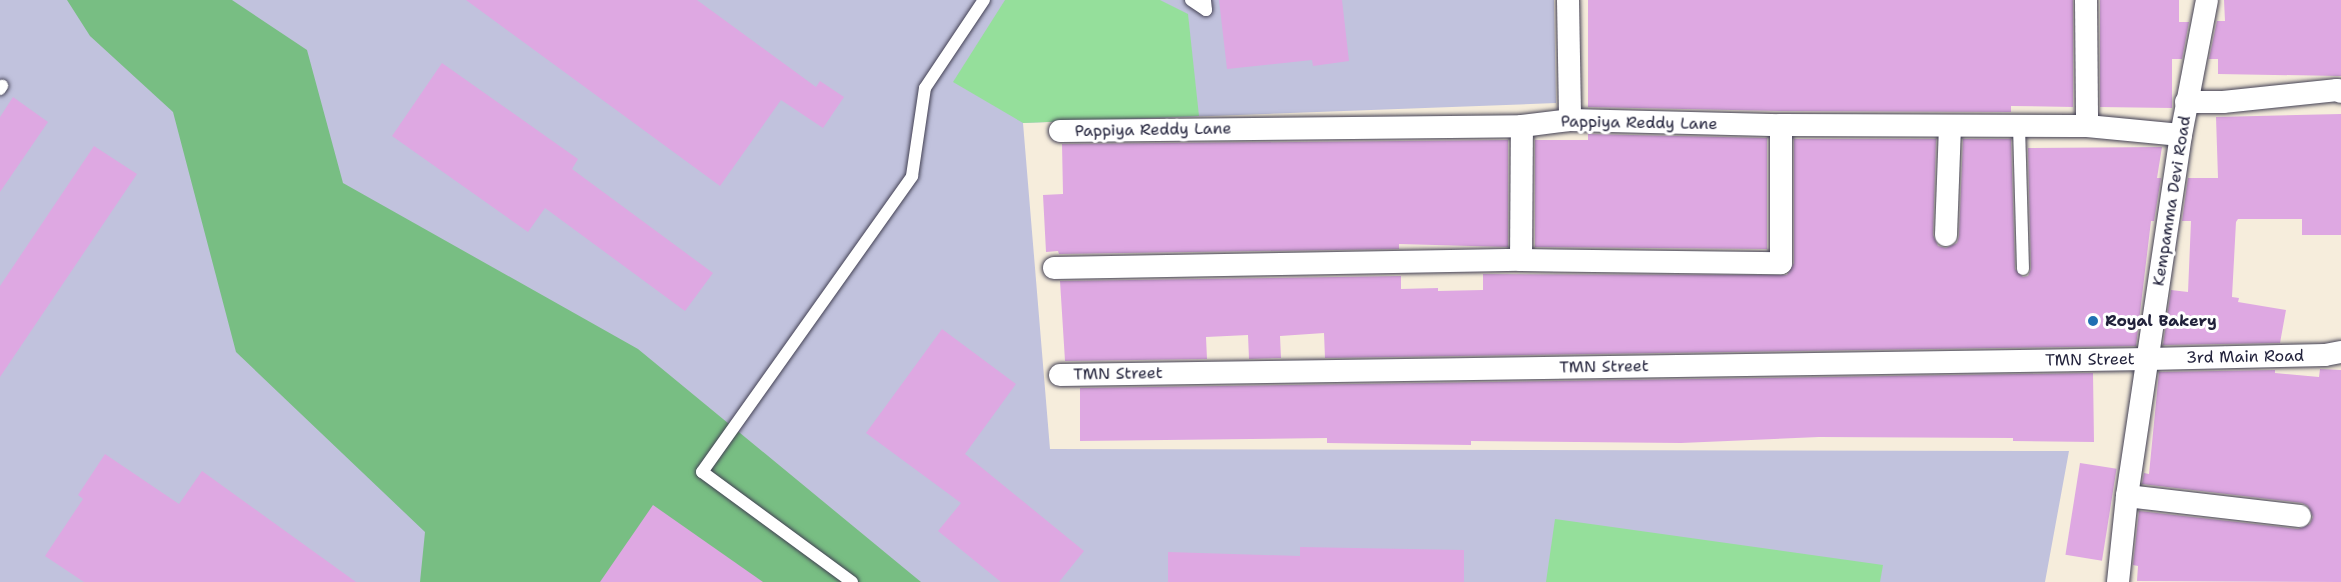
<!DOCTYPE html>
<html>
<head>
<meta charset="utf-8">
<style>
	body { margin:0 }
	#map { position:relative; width:2341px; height:582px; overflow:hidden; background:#f6eddc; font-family:"Shantell Sans",sans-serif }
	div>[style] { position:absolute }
	.industrial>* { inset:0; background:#c1c2dd }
	.green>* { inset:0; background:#95df9b }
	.forest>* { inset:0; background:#78be83 }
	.building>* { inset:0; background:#dea8e2; transform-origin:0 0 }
	.roads { filter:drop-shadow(0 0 2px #424053) drop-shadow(0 0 2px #424053) }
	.lane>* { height:12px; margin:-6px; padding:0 6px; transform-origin:6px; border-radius:6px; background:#fff }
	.street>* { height:22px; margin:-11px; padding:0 11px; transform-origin:11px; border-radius:11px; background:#fff }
	.dots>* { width:16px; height:16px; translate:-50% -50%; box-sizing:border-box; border:3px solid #fff; border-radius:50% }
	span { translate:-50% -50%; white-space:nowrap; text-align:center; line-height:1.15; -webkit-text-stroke:6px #fff; paint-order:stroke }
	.street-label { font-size:16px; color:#22223b }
	.poi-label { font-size:16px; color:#22223b; font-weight:700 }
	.left { translate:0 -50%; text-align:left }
</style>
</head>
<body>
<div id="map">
	<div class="industrial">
		<div style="clip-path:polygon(0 0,1554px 0,1556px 103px,1023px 123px,1050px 449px,2069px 451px,2045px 582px,0 582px)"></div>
	</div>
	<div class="green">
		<div style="clip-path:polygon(1005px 0,1160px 0,1188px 14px,1199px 116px,1023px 123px,953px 82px)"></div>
		<div style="clip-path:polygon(1555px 519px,1883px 565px,1880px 582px,1546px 582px)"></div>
	</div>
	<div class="forest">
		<div style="clip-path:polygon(67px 0,232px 0,307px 50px,343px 183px,638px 349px,921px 582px,420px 582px,425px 532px,236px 352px,173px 112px,90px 36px)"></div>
	</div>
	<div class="building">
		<div style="clip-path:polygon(466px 0,697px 0,816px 87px,820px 81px,844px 97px,823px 128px,781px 100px,720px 186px)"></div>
		<div style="clip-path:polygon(1219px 0,1342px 0,1349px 61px,1313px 66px,1312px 60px,1227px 69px)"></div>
		<div style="clip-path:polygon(1588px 0,2073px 0,2073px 107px,2011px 106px,2011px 112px,1781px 111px,1588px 107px)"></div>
		<div style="clip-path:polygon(2100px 0,2179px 0,2179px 22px,2189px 22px,2182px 59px,2172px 59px,2172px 108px,2100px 107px)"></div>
		<div style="clip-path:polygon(2224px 0,2341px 0,2341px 76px,2218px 74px,2218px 59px,2209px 59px,2217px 21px,2225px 21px)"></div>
		<div style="clip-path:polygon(442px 63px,578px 159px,572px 169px,713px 273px,685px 311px,545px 208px,528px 232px,392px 136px)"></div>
		<div style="clip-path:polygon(13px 97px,48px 122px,0 192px,0 117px)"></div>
		<div style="clip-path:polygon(2341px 114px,2341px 235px,2302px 235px,2302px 219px,2238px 219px,2236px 222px,2232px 297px,2239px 298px,2238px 302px,2286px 310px,2280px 343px,2163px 345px,2171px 290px,2188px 292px,2191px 221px,2182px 221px,2188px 178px,2218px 178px,2216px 117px)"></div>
		<div style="clip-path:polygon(1588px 134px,1767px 138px,1767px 249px,1535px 247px,1535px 140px,1588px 140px)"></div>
		<div style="clip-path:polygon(1794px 139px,1936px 139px,1933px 235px,1938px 246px,1946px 248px,1957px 243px,1959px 236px,1963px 139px,2011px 139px,2015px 269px,2023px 277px,2028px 276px,2031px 269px,2028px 148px,2162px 147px,2157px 178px,2161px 178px,2154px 221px,2151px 221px,2136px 346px,1325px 358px,1324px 333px,1280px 336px,1281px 358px,1249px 359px,1248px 335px,1206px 337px,1207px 359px,1065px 361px,1060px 281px,1401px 276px,1401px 289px,1438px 288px,1438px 291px,1483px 290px,1483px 274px,1787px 275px,1794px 263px)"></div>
		<div style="clip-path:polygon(1508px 140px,1508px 247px,1399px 244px,1399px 249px,1059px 254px,1058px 251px,1046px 252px,1043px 195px,1063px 194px,1062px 144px)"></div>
		<div style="clip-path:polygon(94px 146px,137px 174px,0 377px,0 286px)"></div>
		<div style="clip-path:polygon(942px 329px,1016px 384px,965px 454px,1084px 551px,1059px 582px,1001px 582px,938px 531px,961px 503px,866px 433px)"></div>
		<div style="clip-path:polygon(2320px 369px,2341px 370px,2341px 582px,2137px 581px,2138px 566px,2133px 565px,2139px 511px,2298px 529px,2310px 524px,2313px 517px,2308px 506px,2302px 503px,2142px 484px,2144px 473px,2149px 474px,2159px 372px,2275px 370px,2275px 373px,2319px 377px)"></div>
		<div style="clip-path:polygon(2093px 373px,2094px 442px,2013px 441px,2013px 438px,1819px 437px,1681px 443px,1471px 441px,1471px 445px,1327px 443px,1327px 438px,1080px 441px,1080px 388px)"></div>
		<div style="clip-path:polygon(105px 454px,179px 504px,202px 471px,356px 582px,84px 582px,45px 556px,83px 499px,78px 495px)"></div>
		<div style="left:2080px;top:463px;width:37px;height:93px;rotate:9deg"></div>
		<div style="clip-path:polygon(653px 505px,763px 582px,600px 582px)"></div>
		<div style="clip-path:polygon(1300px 547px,1464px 550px,1464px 582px,1168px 582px,1168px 552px,1300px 556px)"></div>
	</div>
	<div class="roads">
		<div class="lane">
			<div style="left:1191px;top:0;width:18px;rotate:34deg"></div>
			<div style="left:1206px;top:10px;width:10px;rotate:-96deg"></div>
			<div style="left:0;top:89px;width:4px;rotate:-56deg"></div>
			<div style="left:2019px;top:126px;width:143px;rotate:88.4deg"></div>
			<div style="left:852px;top:582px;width:186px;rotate:-143.7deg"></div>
			<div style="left:702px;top:472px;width:363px;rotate:-54.6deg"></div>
			<div style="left:912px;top:176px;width:89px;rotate:-81.6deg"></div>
			<div style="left:925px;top:88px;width:106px;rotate:-56.2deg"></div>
		</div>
		<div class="street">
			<div style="left:1568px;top:0;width:120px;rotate:89deg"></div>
			<div style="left:2086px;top:0;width:126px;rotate:89.5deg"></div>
			<div style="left:2186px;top:102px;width:37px"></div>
			<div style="left:2223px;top:102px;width:115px;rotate:-6deg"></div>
			<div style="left:2337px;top:90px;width:4px;rotate:27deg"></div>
			<div style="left:1060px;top:131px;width:462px;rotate:-0.6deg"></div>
			<div style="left:1522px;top:126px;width:48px;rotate:-7.1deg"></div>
			<div style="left:1570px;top:120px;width:211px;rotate:1.4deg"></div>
			<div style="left:1781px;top:125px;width:306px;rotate:0.2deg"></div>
			<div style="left:2087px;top:126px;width:94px;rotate:5.5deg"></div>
			<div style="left:1946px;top:235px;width:109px;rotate:-87.9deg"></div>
			<div style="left:1521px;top:260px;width:260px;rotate:0.7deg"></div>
			<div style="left:1781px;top:263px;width:138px;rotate:-90deg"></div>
			<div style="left:1054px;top:268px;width:467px;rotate:-1deg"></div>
			<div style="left:1521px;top:260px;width:134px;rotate:-89.6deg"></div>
			<div style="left:1060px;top:375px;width:1088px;rotate:-0.84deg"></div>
			<div style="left:2148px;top:359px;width:177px;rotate:-1.3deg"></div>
			<div style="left:2325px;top:355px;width:16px;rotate:-11deg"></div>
			<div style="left:2127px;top:496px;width:174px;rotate:6.6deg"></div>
			<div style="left:2118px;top:582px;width:86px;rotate:-84deg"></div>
			<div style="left:2127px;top:496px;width:365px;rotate:-81.5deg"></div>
			<div style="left:2181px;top:135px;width:137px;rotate:-79.1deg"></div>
		</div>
	</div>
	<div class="dots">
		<div style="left:2093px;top:321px;background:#1f6fb2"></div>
	</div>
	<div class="street-label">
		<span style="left:1639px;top:123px;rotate:1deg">Pappiya Reddy Lane</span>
		<span style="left:1153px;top:130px;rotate:-1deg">Pappiya Reddy Lane</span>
		<span style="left:2172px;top:201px;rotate:-81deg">Kempamma Devi Road</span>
		<span style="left:2245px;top:357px;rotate:-1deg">3rd Main Road</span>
		<span style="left:2090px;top:360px;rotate:-1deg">TMN Street</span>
		<span style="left:1604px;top:367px;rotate:-1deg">TMN Street</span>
		<span style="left:1118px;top:374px;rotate:-1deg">TMN Street</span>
	</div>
	<div class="poi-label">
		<span class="left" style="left:2105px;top:321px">Royal Bakery</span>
	</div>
</div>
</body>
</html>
